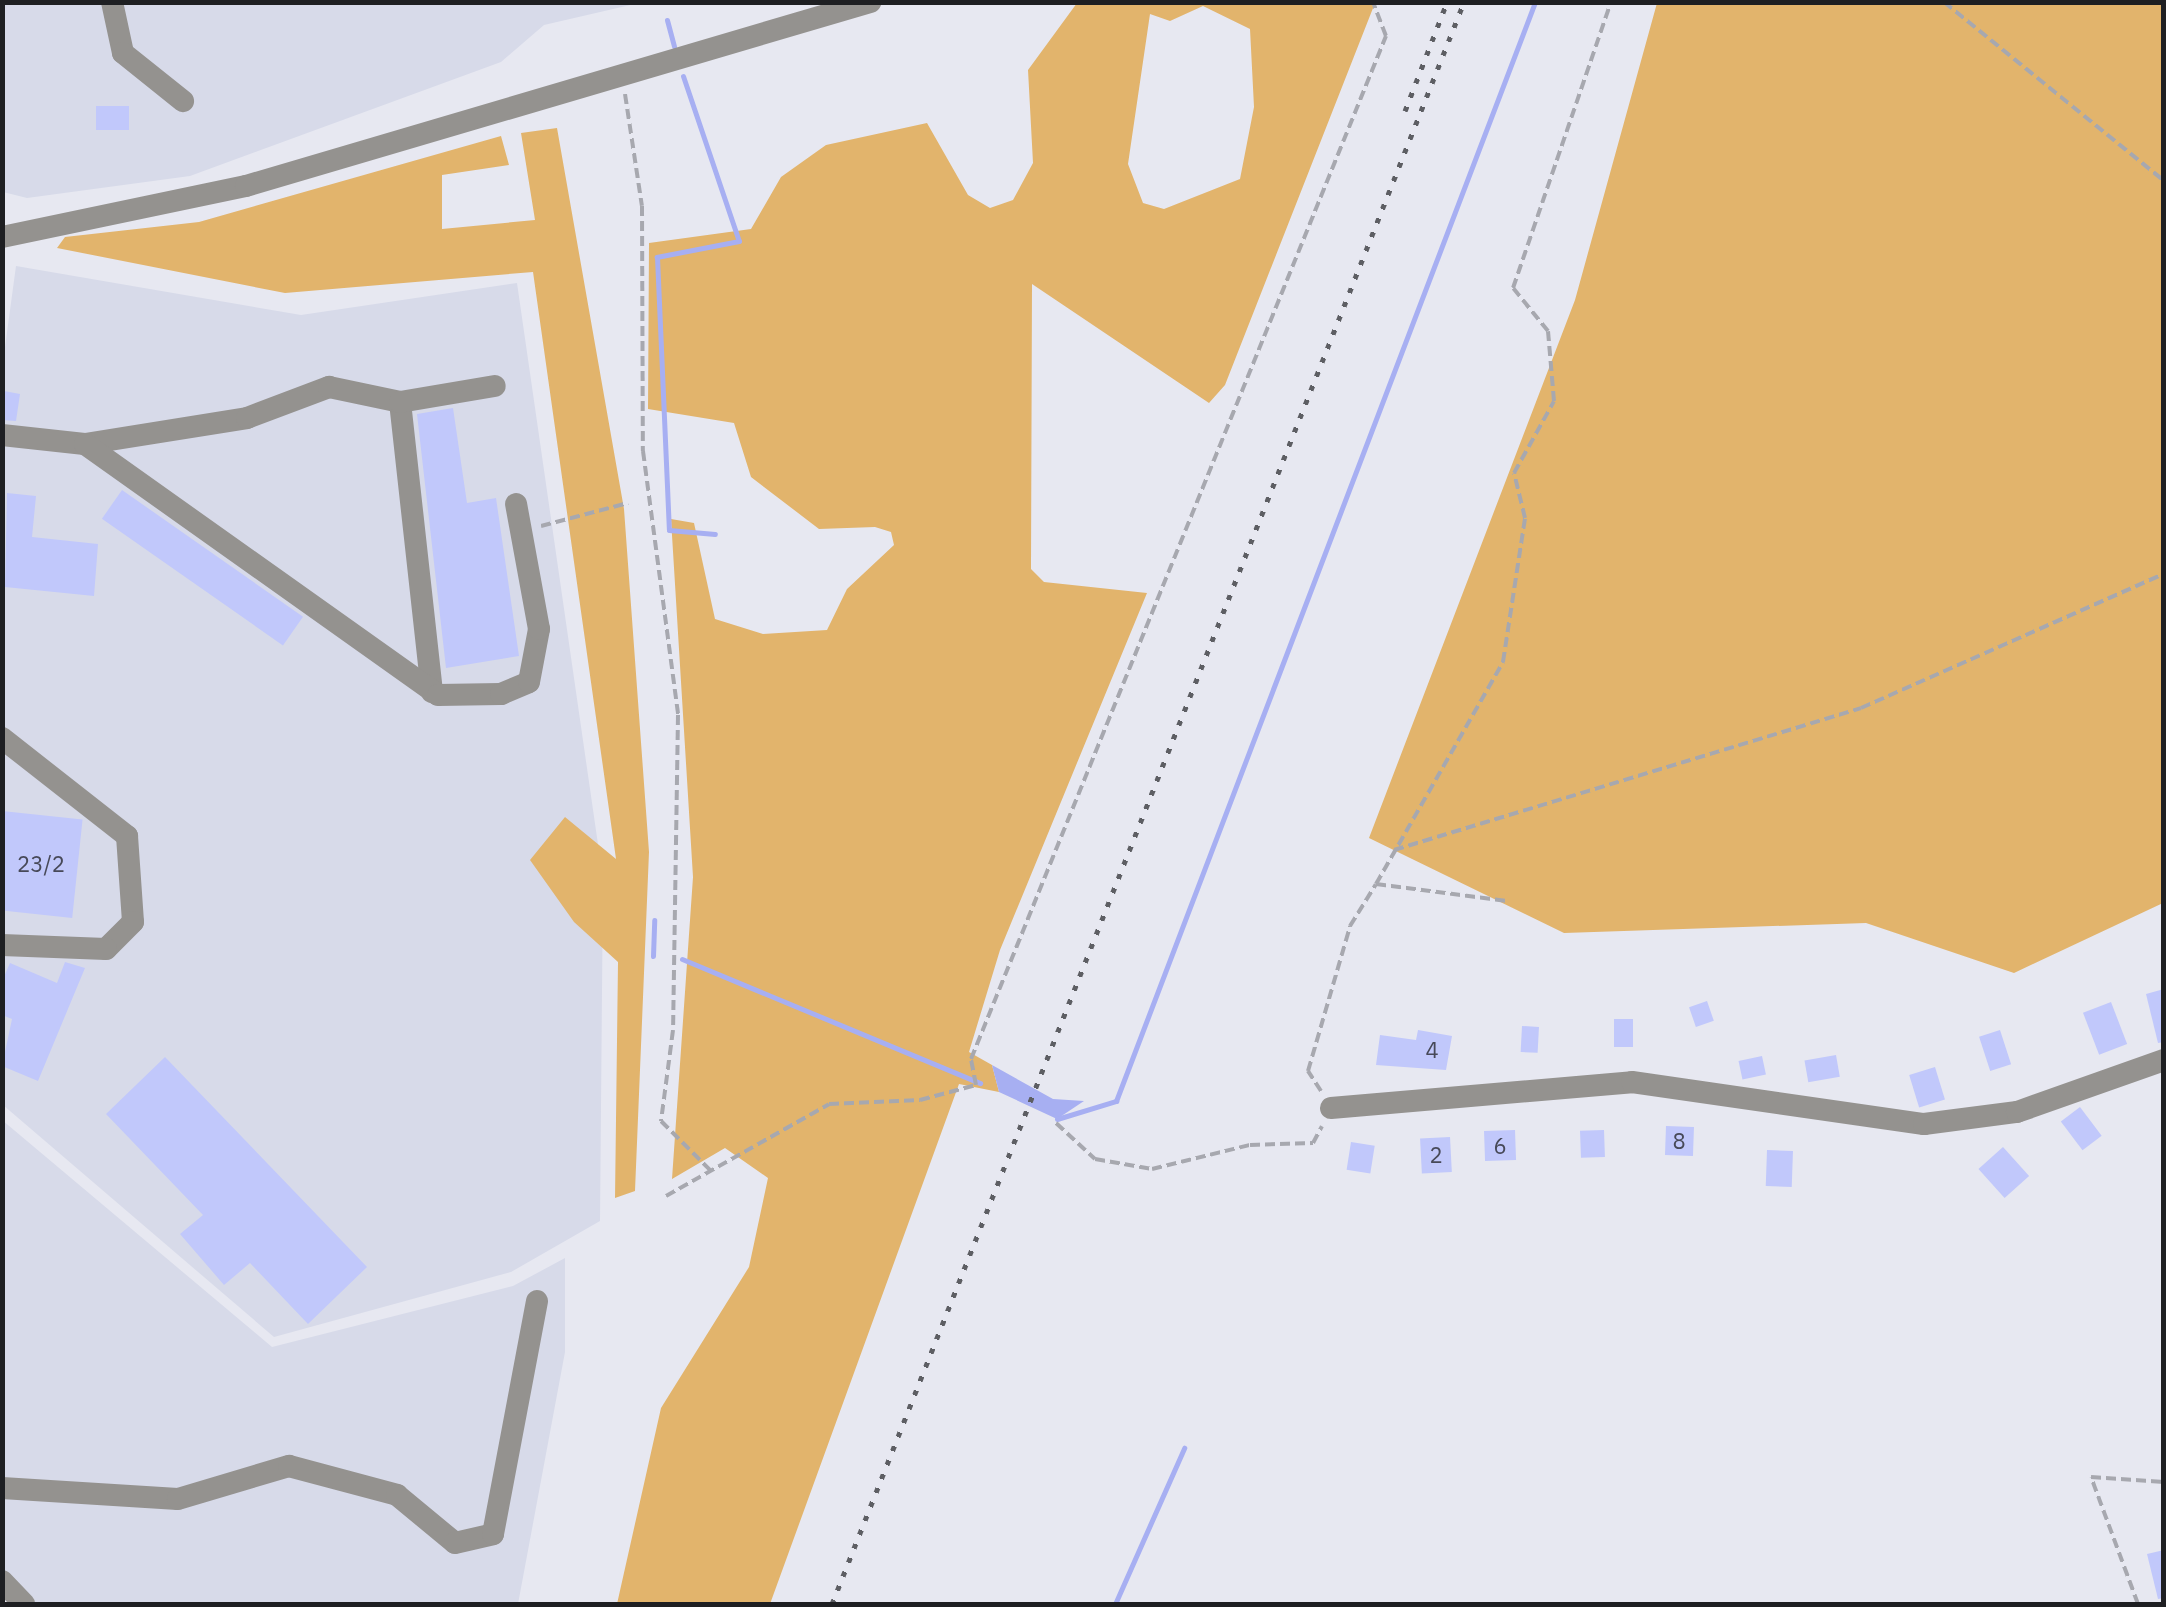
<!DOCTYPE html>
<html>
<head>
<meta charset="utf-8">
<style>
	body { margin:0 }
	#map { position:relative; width:2166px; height:1607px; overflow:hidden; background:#e7e8f1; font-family:"IBM Plex Sans",sans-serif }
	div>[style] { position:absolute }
	.built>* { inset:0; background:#d7dae9 }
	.green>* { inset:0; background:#e2b46c }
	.water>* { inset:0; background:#a7aff2 }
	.stream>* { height:5px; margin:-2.5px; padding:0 2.5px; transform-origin:2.5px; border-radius:2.5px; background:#a7aff2 }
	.building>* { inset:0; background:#c1c8fb; transform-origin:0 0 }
	.path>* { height:4px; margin-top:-2px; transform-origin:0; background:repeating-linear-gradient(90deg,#a7a8af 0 10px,transparent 0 15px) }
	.minor>* { height:22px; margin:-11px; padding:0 11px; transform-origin:11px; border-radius:11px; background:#94928f }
	.rail>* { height:5px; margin-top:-2.5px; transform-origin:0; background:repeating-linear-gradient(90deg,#5d5e63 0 5px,transparent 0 15px) }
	span { translate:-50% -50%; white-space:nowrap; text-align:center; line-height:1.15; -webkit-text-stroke:9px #e7e8f1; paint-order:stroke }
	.number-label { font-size:22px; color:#474958 }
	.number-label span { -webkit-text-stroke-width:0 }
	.frame { position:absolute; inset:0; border:5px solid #1e1f22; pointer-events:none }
</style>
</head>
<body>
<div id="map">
	<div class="built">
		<div style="clip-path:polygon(2px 3px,639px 3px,544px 25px,501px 62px,190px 176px,27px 198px,3px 192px)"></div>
		<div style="clip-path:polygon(16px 266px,301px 315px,517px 283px,603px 879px,600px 1221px,511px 1272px,274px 1337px,3px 1105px,2px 369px)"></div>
		<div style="clip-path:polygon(2px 1120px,272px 1347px,513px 1286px,565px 1258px,565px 1352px,518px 1604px,32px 1604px,3px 1569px)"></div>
	</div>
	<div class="green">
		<div style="clip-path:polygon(evenodd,1077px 3px,1375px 3px,1225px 385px,1209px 403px,1032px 284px,1031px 569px,1044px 582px,1147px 593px,1000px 950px,969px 1052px,992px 1065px,999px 1092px,959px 1084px,770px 1604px,617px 1604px,661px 1408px,749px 1267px,768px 1178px,725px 1148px,672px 1179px,693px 877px,671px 519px,694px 523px,715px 619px,763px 634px,827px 630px,847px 589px,894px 545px,891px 532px,875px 527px,819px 529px,751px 477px,734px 423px,648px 409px,649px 243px,751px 229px,781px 177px,826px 145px,927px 123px,968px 195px,990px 208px,1013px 200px,1033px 163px,1028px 70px,1077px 3px,1203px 6px,1250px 29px,1254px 107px,1240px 179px,1164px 209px,1143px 203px,1128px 164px,1150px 14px,1170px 21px,1203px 6px)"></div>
		<div style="clip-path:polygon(1657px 3px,2163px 3px,2163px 903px,2014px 973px,1866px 923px,1564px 933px,1369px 838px,1575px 300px)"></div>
		<div style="clip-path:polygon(557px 128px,624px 509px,649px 852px,635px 1191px,615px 1198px,618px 962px,574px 922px,530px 860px,565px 817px,616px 859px,533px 272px,285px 293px,57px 248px,65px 237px,199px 222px,501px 136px,509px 165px,442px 175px,442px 229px,535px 220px,521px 133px)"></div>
	</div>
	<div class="water">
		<div style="clip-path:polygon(992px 1065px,1053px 1099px,1084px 1101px,1057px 1119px,999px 1092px)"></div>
	</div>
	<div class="stream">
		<div style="left:667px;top:20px;width:27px;rotate:75deg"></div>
		<div style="left:683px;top:76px;width:174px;rotate:71.3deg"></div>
		<div style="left:739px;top:241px;width:84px;rotate:169deg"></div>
		<div style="left:657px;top:257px;width:273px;rotate:87.5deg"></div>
		<div style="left:669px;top:530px;width:46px;rotate:5deg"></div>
		<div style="left:653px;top:956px;width:36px;rotate:-88deg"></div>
		<div style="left:682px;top:959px;width:323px;rotate:22.6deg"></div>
		<div style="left:1057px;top:1119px;width:62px;rotate:-17deg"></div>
		<div style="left:1116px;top:1101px;width:1176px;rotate:-69.13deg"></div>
		<div style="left:1115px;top:1604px;width:171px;rotate:-66.1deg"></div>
	</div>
	<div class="building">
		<div style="left:96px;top:106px;width:33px;height:24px"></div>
		<div style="clip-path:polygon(4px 391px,20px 394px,16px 421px,2px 420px)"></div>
		<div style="clip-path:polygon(453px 408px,467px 503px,496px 498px,519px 656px,446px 668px,417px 414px)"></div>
		<div style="left:122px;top:490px;width:221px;height:35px;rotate:35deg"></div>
		<div style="clip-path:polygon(7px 493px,36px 496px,32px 537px,98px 544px,94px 596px,5px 587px)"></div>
		<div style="left:2px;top:811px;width:81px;height:99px;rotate:6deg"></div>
		<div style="clip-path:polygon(65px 962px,85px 968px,38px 1081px,2px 1066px,12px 1019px,2px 1015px,2px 981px,10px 963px,57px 983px)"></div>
		<div style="clip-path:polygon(2164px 989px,2164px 1042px,2158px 1043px,2146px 994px)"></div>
		<div style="left:1707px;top:1001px;width:21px;height:19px;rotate:71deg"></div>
		<div style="left:2111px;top:1002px;width:45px;height:30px;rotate:69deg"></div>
		<div style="left:1614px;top:1019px;width:19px;height:28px"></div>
		<div style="left:1522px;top:1026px;width:17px;height:26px;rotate:3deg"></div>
		<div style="clip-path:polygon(1418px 1030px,1452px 1036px,1446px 1070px,1376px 1065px,1380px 1035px,1416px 1040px)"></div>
		<div style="left:2000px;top:1030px;width:36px;height:22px;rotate:72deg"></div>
		<div style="left:1836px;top:1055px;width:22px;height:32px;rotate:80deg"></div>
		<div style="left:1762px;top:1056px;width:19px;height:24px;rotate:78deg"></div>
		<div style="clip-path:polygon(165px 1057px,367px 1267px,308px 1324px,250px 1263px,224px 1285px,180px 1234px,203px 1215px,106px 1114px)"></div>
		<div style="left:1935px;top:1067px;width:34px;height:27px;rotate:73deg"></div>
		<div style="left:2080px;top:1107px;width:36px;height:24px;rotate:53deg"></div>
		<div style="left:1666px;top:1126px;width:28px;height:29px;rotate:2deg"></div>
		<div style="left:1515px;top:1130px;width:30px;height:31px;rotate:88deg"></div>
		<div style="left:1604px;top:1130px;width:27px;height:24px;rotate:88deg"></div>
		<div style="left:1450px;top:1137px;width:35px;height:30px;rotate:87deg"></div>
		<div style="left:1351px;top:1142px;width:24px;height:28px;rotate:9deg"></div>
		<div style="left:2003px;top:1147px;width:39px;height:33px;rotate:48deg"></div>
		<div style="left:1767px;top:1150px;width:26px;height:36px;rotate:2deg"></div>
		<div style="clip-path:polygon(2164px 1550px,2164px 1598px,2158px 1599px,2147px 1554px)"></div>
	</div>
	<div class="path">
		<div style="left:1944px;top:2px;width:284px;rotate:39.1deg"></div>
		<div style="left:625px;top:94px;width:113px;rotate:81.4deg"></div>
		<div style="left:642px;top:206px;width:245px;rotate:89.8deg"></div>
		<div style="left:643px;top:451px;width:266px;rotate:82.4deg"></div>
		<div style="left:678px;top:715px;width:315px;rotate:90.9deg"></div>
		<div style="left:673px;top:1030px;width:92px;rotate:97.5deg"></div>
		<div style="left:661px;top:1121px;width:72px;rotate:45deg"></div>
		<div style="left:541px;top:526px;width:90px;rotate:-14.8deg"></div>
		<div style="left:1394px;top:850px;width:488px;rotate:-16.9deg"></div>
		<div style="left:1861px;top:708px;width:331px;rotate:-23.9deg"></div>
		<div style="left:1376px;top:884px;width:256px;rotate:-60.2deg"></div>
		<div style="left:1503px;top:662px;width:146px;rotate:-81.3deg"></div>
		<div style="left:1525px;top:518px;width:46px;rotate:-103.7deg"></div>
		<div style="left:1514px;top:473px;width:82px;rotate:-60.9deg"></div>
		<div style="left:1554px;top:401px;width:70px;rotate:-94.9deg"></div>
		<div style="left:1548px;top:331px;width:55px;rotate:-129.1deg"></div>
		<div style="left:1513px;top:288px;width:302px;rotate:-71.1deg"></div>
		<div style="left:1321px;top:1091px;width:24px;rotate:-123deg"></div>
		<div style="left:1308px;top:1071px;width:151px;rotate:-73.8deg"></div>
		<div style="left:1350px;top:926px;width:49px;rotate:-58.2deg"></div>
		<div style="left:1376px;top:884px;width:132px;rotate:7.4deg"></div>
		<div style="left:1056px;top:1123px;width:53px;rotate:42.7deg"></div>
		<div style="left:1095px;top:1159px;width:58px;rotate:10deg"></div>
		<div style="left:1152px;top:1169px;width:101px;rotate:-13.8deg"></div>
		<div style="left:1250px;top:1145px;width:63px;rotate:-1.8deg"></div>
		<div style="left:1313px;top:1143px;width:19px;rotate:-62deg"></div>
		<div style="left:666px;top:1196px;width:187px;rotate:-29.4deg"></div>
		<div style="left:829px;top:1104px;width:91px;rotate:-2.5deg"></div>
		<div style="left:920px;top:1100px;width:58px;rotate:-15deg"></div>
		<div style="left:976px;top:1085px;width:26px;rotate:-101deg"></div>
		<div style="left:971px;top:1059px;width:1104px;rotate:-67.92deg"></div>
		<div style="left:1386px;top:36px;width:36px;rotate:-111deg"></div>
		<div style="left:2138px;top:1604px;width:135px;rotate:-110.3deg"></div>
		<div style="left:2091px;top:1477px;width:73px;rotate:3.9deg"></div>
	</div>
	<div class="minor">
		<div style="left:112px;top:2px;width:52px;rotate:77.8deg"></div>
		<div style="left:123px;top:53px;width:77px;rotate:38.7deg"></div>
		<div style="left:2px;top:237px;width:249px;rotate:-11.8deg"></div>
		<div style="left:246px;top:186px;width:651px;rotate:-16.43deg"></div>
		<div style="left:400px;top:402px;width:292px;rotate:83.7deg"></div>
		<div style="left:2px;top:435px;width:83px;rotate:6.2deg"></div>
		<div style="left:85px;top:444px;width:164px;rotate:-9.1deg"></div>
		<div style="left:247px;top:418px;width:88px;rotate:-20.7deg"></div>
		<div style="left:329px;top:387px;width:73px;rotate:11.9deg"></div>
		<div style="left:400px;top:402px;width:96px;rotate:-9.6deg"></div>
		<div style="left:85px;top:444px;width:433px;rotate:35.4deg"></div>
		<div style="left:438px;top:695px;width:63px;rotate:-0.9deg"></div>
		<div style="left:501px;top:694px;width:30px;rotate:-23deg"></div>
		<div style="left:529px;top:682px;width:54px;rotate:-79.3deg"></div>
		<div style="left:539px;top:629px;width:127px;rotate:-100.4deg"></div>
		<div style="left:2px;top:738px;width:159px;rotate:38.1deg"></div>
		<div style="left:127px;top:836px;width:86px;rotate:86deg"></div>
		<div style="left:133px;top:922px;width:38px;rotate:135deg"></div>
		<div style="left:106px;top:949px;width:104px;rotate:-177.8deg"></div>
		<div style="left:1331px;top:1108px;width:302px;rotate:-4.9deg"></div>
		<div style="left:1632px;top:1082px;width:295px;rotate:8.2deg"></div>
		<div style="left:1924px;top:1124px;width:94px;rotate:-7.4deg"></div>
		<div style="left:2017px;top:1112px;width:156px;rotate:-19.5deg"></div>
		<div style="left:2px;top:1488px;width:176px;rotate:3.6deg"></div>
		<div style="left:178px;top:1499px;width:116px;rotate:-16.6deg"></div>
		<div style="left:289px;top:1466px;width:112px;rotate:15deg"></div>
		<div style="left:397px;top:1495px;width:75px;rotate:39.6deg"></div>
		<div style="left:455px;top:1543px;width:39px;rotate:-13deg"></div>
		<div style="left:493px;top:1534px;width:237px;rotate:-79.3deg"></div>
		<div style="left:2px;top:1581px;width:32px;rotate:46deg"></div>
	</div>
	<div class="rail">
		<div style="left:1405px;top:111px;width:117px;rotate:-68.9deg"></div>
		<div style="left:832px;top:1604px;width:1722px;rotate:-68.47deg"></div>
	</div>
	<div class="number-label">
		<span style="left:41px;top:864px">23/2</span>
		<span style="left:1432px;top:1050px">4</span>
		<span style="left:1679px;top:1141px">8</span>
		<span style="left:1500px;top:1146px">6</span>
		<span style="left:1436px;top:1155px">2</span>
	</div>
	<div class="frame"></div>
</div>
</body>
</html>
